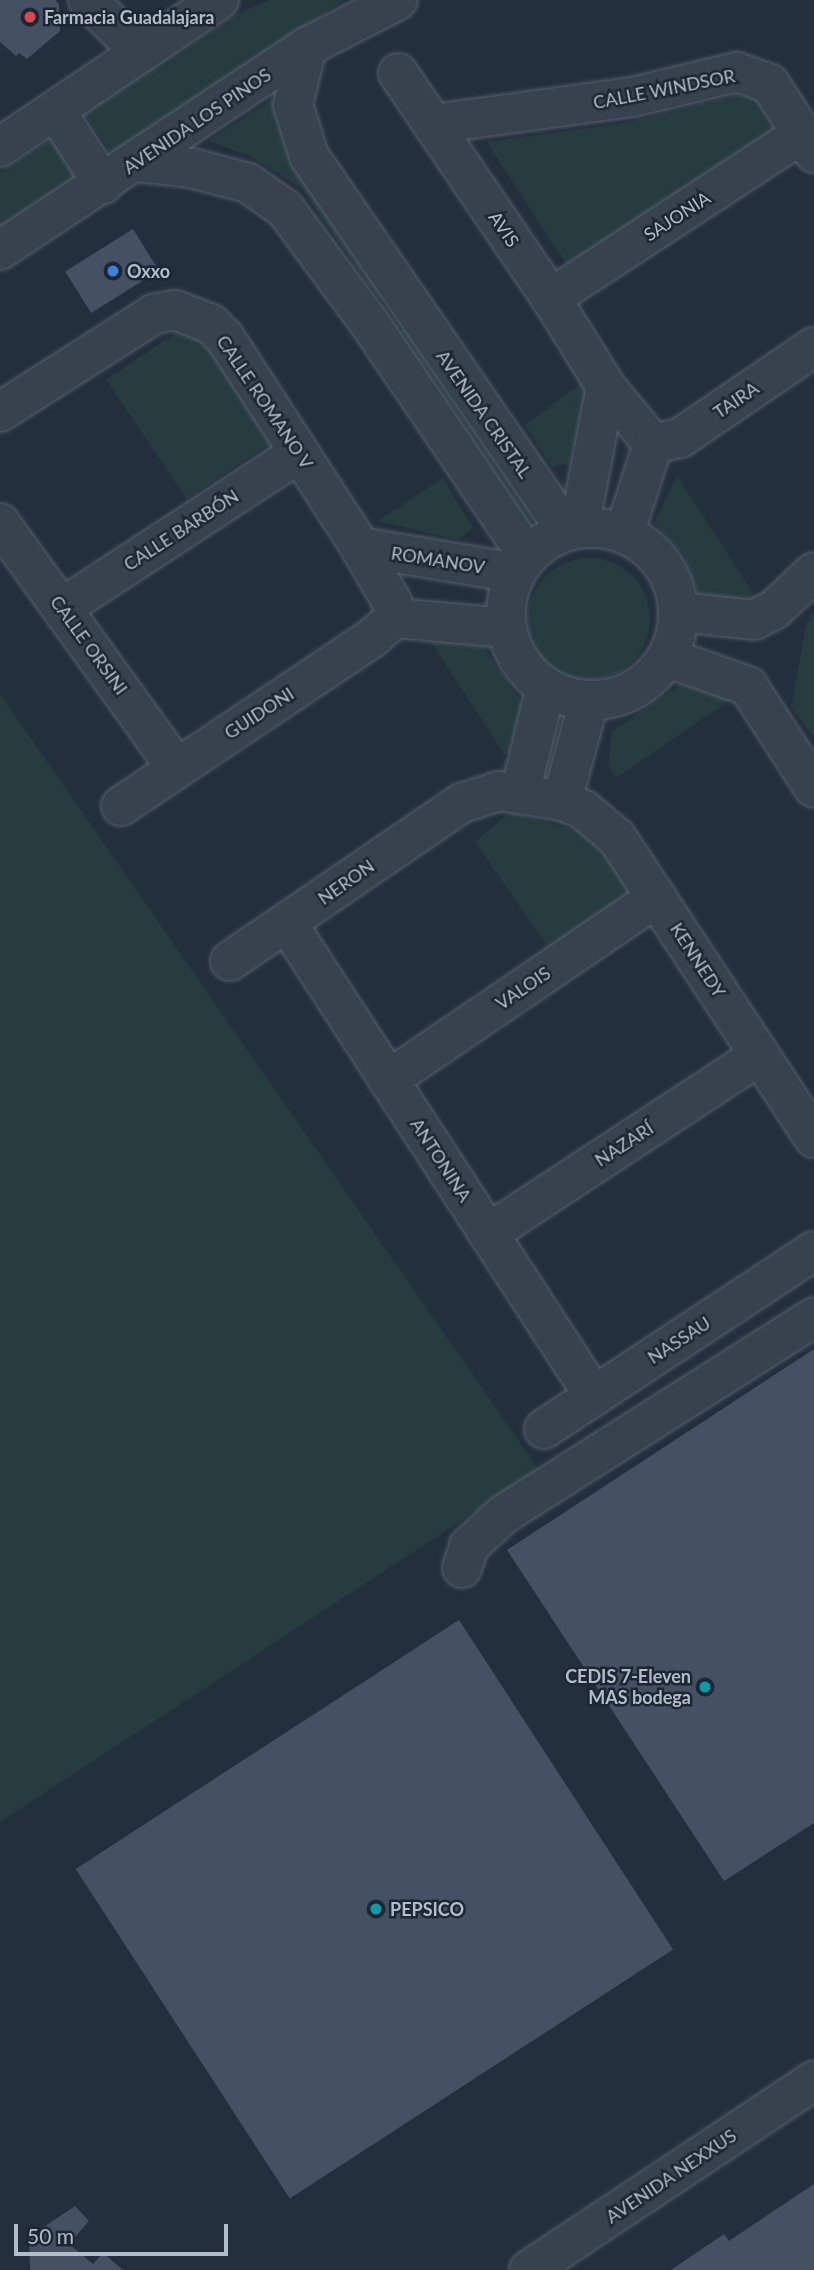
<!DOCTYPE html>
<html>
<head>
<meta charset="utf-8">
<style>
	body { margin:0 }
	#map { position:relative; width:814px; height:2270px; overflow:hidden; background:#242f3e; font-family:Lato,sans-serif }
	div>[style] { position:absolute }
	.green>* { inset:0; background:#263c3f; transform-origin:0 0 }
	.round { border-radius:50% }
	.building>* { inset:0; background:#455162; transform-origin:0 0 }
	.roads { filter:drop-shadow(0 0 2px #565f6c) drop-shadow(0 0 2px #565f6c) }
	.minor>* { height:38px; margin:-19px; padding:0 19px; transform-origin:19px; border-radius:19px; background:#38414e }
	.minor>.ring { margin:-19px; padding:0; box-sizing:content-box; background:none; border:38px solid #38414e; border-radius:50% }
	.dots>* { width:19px; height:19px; translate:-50% -50%; box-sizing:border-box; border:4px solid #1d2633; border-radius:50% }
	span { translate:-50% -50%; white-space:nowrap; text-align:center; line-height:1.15; -webkit-text-stroke:5px #1d2633; paint-order:stroke }
	.poi-label { font-size:18px; color:#b4bcc9; font-weight:700 }
	.left { translate:0 -50%; text-align:left }
	.right { translate:-100% -50%; text-align:right }
	.street-label { font-size:18px; color:#b4bcc9 }
	.scale { position:absolute; left:14px; top:2224px; width:214px; height:32px; box-sizing:border-box; border:4px solid #b4bcc9; border-top:0; padding-left:9px; font-size:21px; line-height:24px; white-space:nowrap; color:#b4bcc9; -webkit-text-stroke:5px #1d2633; paint-order:stroke }
</style>
</head>
<body>
<div id="map">
	<div class="green">
		<div style="clip-path:polygon(270px 0,343px 0,115px 159px,83px 112px,237px 14px)"></div>
		<div style="clip-path:polygon(292px 86px,391px 290px,378px 299px,301px 188px,250px 156px,208px 141px)"></div>
		<div style="clip-path:polygon(754px 90px,774px 132px,568px 267px,487px 142px,625px 123px)"></div>
		<div style="clip-path:polygon(53px 138px,81px 179px,0 231px,0 172px)"></div>
		<div style="left:195px;top:320px;width:144px;height:107px;rotate:56deg"></div>
		<div style="clip-path:polygon(411px 325px,538px 517px,522px 527px,398px 332px)"></div>
		<div style="clip-path:polygon(581px 383px,587px 397px,569px 464px,551px 467px,525px 425px)"></div>
		<div style="clip-path:polygon(677px 476px,758px 601px,700px 597px,684px 556px,654px 523px)"></div>
		<div style="clip-path:polygon(443px 478px,473px 528px,458px 540px,378px 521px)"></div>
		<div class="round" style="left:528px;top:558px;width:122px;height:122px"></div>
		<div style="clip-path:polygon(814px 611px,814px 738px,791px 707px,806px 625px)"></div>
		<div style="clip-path:polygon(427px 636px,481px 643px,526px 709px,519px 746px,505px 755px)"></div>
		<div style="clip-path:polygon(681px 684px,733px 698px,616px 778px,608px 764px,612px 731px)"></div>
		<div style="clip-path:polygon(0 694px,539px 1470px,0 1822px)"></div>
		<div style="clip-path:polygon(509px 813px,601px 836px,635px 891px,549px 948px,475px 842px)"></div>
	</div>
	<div class="building">
		<div style="clip-path:polygon(0 0,55px 0,59px 4px,60px 31px,27px 59px,19px 53px,16px 56px,0 42px)"></div>
		<div style="left:133px;top:229px;width:49px;height:80px;rotate:58deg"></div>
		<div style="clip-path:polygon(814px 1349px,814px 1823px,724px 1881px,507px 1550px)"></div>
		<div style="left:459px;top:1620px;width:393px;height:457px;rotate:57deg"></div>
		<div style="clip-path:polygon(814px 2184px,814px 2270px,671px 2270px,724px 2234px,729px 2241px)"></div>
		<div style="clip-path:polygon(75px 2206px,89px 2221px,69px 2244px,93px 2264px,103px 2253px,123px 2270px,30px 2270px,29px 2237px)"></div>
	</div>
	<div class="roads">
		<div class="minor">
			<div style="left:88px;top:0;width:74px;rotate:45deg"></div>
			<div style="left:307px;top:47px;width:60px;rotate:103.6deg"></div>
			<div style="left:293px;top:105px;width:53px;rotate:72.6deg"></div>
			<div style="left:309px;top:156px;width:455px;rotate:55.5deg"></div>
			<div style="left:398px;top:73px;width:272px;rotate:55.8deg"></div>
			<div style="left:551px;top:298px;width:105px;rotate:58.3deg"></div>
			<div style="left:606px;top:387px;width:74px;rotate:50.5deg"></div>
			<div style="left:56px;top:111px;width:87px;rotate:57.2deg"></div>
			<div style="left:433px;top:124px;width:202px;rotate:-7.7deg"></div>
			<div style="left:633px;top:97px;width:107px;rotate:-13.5deg"></div>
			<div style="left:737px;top:72px;width:35px;rotate:20deg"></div>
			<div style="left:770px;top:84px;width:82px;rotate:57.5deg"></div>
			<div style="left:0;top:147px;width:264px;rotate:-33.9deg"></div>
			<div style="left:136px;top:162px;width:55px;rotate:6.2deg"></div>
			<div style="left:191px;top:168px;width:59px;rotate:14.7deg"></div>
			<div style="left:248px;top:183px;width:45px;rotate:35.1deg"></div>
			<div style="left:285px;top:209px;width:139px;rotate:53.5deg"></div>
			<div style="left:368px;top:321px;width:284px;rotate:55.8deg"></div>
			<div style="left:0;top:250px;width:368px;rotate:-33.5deg"></div>
			<div style="left:307px;top:47px;width:102px;rotate:-27.3deg"></div>
			<div style="left:551px;top:298px;width:300px;rotate:-33.2deg"></div>
			<div style="left:0;top:412px;width:183px;rotate:-32.5deg"></div>
			<div style="left:154px;top:314px;width:21px;rotate:-11deg"></div>
			<div style="left:175px;top:310px;width:39px;rotate:21deg"></div>
			<div style="left:211px;top:324px;width:20px;rotate:45deg"></div>
			<div style="left:225px;top:338px;width:249px;rotate:57.1deg"></div>
			<div style="left:360px;top:547px;width:64px;rotate:59.8deg"></div>
			<div style="left:392px;top:602px;width:16px;rotate:79deg"></div>
			<div style="left:653px;top:444px;width:28px;rotate:-13deg"></div>
			<div style="left:680px;top:438px;width:162px;rotate:-34.2deg"></div>
			<div style="left:0;top:523px;width:301px;rotate:54.2deg"></div>
			<div style="left:579px;top:528px;width:144px;rotate:-79.2deg"></div>
			<div class="ring" style="left:506px;top:528px;width:134px;height:134px"></div>
			<div style="left:624px;top:534px;width:95px;rotate:-72.1deg"></div>
			<div style="left:360px;top:547px;width:158px;rotate:9.5deg"></div>
			<div style="left:62px;top:608px;width:283px;rotate:-33.2deg"></div>
			<div style="left:679px;top:612px;width:75px;rotate:6.1deg"></div>
			<div style="left:754px;top:620px;width:22px;rotate:-27deg"></div>
			<div style="left:774px;top:610px;width:55px;rotate:-43.5deg"></div>
			<div style="left:395px;top:618px;width:112px;rotate:5.1deg"></div>
			<div style="left:668px;top:658px;width:85px;rotate:19.3deg"></div>
			<div style="left:748px;top:686px;width:121px;rotate:57.1deg"></div>
			<div style="left:520px;top:793px;width:109px;rotate:-76.2deg"></div>
			<div style="left:562px;top:801px;width:104px;rotate:-74.9deg"></div>
			<div style="left:121px;top:806px;width:303px;rotate:-33.8deg"></div>
			<div style="left:373px;top:637px;width:29px;rotate:-41deg"></div>
			<div style="left:287px;top:923px;width:564px;rotate:57.01deg"></div>
			<div style="left:230px;top:961px;width:281px;rotate:-34.3deg"></div>
			<div style="left:462px;top:803px;width:39px;rotate:-18deg"></div>
			<div style="left:499px;top:791px;width:64px;rotate:9deg"></div>
			<div style="left:562px;top:801px;width:24px;rotate:22deg"></div>
			<div style="left:584px;top:810px;width:43px;rotate:40.3deg"></div>
			<div style="left:617px;top:838px;width:359px;rotate:56.7deg"></div>
			<div style="left:388px;top:1080px;width:325px;rotate:-34.2deg"></div>
			<div style="left:489px;top:1233px;width:324px;rotate:-33.3deg"></div>
			<div style="left:544px;top:1429px;width:323px;rotate:-33.4deg"></div>
			<div style="left:462px;top:1568px;width:23px;rotate:-72deg"></div>
			<div style="left:469px;top:1546px;width:47px;rotate:-42.4deg"></div>
			<div style="left:504px;top:1514px;width:367px;rotate:-32.4deg"></div>
			<div style="left:529px;top:2270px;width:342px;rotate:-33.6deg"></div>
		</div>
	</div>
	<div class="dots">
		<div style="left:30px;top:17px;background:#e0444e"></div>
		<div style="left:113px;top:271px;background:#3f7fe0"></div>
		<div style="left:705px;top:1687px;background:#0f9aa8"></div>
		<div style="left:376px;top:1909px;background:#0f9aa8"></div>
	</div>
	<div class="poi-label">
		<span class="left" style="left:44px;top:17px">Farmacia Guadalajara</span>
		<span class="left" style="left:127px;top:271px">Oxxo</span>
		<span class="right" style="left:691px;top:1687px">CEDIS 7-Eleven<br>MAS bodega</span>
		<span class="left" style="left:390px;top:1909px">PEPSICO</span>
	</div>
	<div class="street-label">
		<span style="left:664px;top:89px;rotate:-11deg">CALLE WINDSOR</span>
		<span style="left:197px;top:121px;rotate:-34deg">AVENIDA LOS PINOS</span>
		<span style="left:677px;top:216px;rotate:-33deg">SAJONIA</span>
		<span style="left:504px;top:229px;rotate:56deg">AVIS</span>
		<span style="left:736px;top:400px;rotate:-34deg">TAIRA</span>
		<span style="left:265px;top:402px;rotate:56deg">CALLE ROMANO V</span>
		<span style="left:484px;top:414px;rotate:55deg">AVENIDA CRISTAL</span>
		<span style="left:181px;top:530px;rotate:-33deg">CALLE BARBÓN</span>
		<span style="left:438px;top:560px;rotate:9deg">ROMANOV</span>
		<span style="left:89px;top:645px;rotate:54deg">CALLE ORSINI</span>
		<span style="left:259px;top:713px;rotate:-33deg">GUIDONI</span>
		<span style="left:346px;top:882px;rotate:-35deg">NERON</span>
		<span style="left:698px;top:960px;rotate:57deg">KENNEDY</span>
		<span style="left:523px;top:988px;rotate:-34deg">VALOIS</span>
		<span style="left:624px;top:1144px;rotate:-33deg">NAZARÍ</span>
		<span style="left:441px;top:1160px;rotate:57deg">ANTONINA</span>
		<span style="left:679px;top:1340px;rotate:-33deg">NASSAU</span>
		<span style="left:671px;top:2176px;rotate:-34deg">AVENIDA NEXXUS</span>
	</div>
	<div class="scale">50 m</div>
</div>
</body>
</html>
